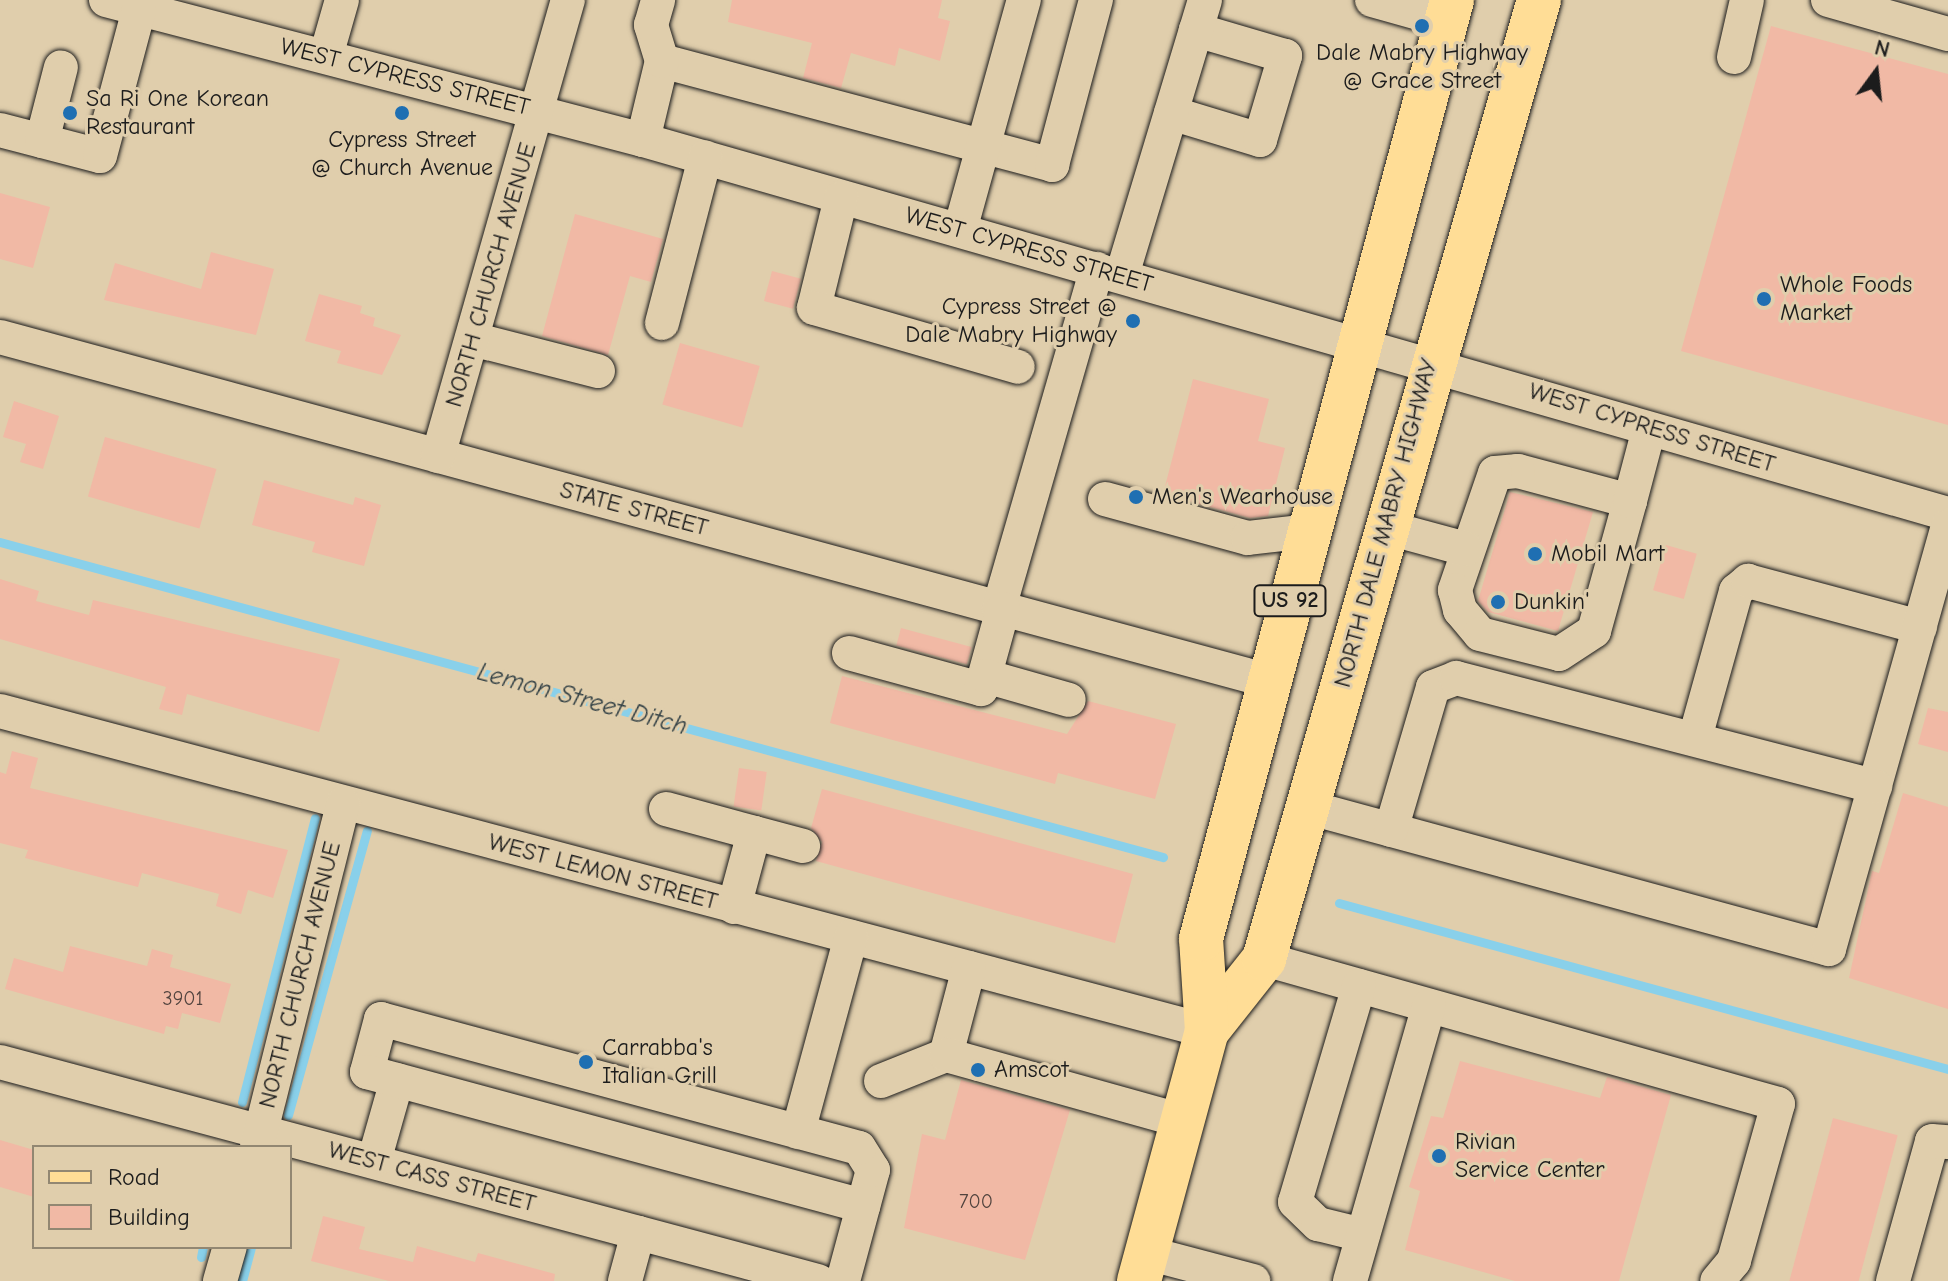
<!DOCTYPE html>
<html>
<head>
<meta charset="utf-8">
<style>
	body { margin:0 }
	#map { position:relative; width:1948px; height:1281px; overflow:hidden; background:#e0ceac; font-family:"Comic Neue",sans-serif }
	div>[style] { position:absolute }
	.stream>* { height:9px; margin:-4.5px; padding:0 4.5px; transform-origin:4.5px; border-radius:4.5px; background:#89d0ea }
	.building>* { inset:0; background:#f1b9a5; transform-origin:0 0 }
	.roads { filter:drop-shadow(0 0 2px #1c1c1c) drop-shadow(0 0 2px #1c1c1c) }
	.minor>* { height:34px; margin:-17px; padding:0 17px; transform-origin:17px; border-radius:17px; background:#e0ceac }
	.major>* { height:44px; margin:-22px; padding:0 22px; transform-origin:22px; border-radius:22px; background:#ffdd96 }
	.dots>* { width:22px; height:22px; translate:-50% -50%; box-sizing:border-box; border:4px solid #e0ceac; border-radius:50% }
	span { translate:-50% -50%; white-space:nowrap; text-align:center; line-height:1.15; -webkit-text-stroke:6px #e0ceac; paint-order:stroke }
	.number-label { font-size:20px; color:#51433e }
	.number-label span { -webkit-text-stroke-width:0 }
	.shield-label span { padding:2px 6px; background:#e0ceac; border:2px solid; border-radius:6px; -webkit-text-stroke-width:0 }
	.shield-label { font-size:22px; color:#1c1c1c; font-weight:700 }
	.poi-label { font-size:24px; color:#1c1c1c }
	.left { translate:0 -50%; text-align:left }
	.right { translate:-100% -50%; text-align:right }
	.street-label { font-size:24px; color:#1c1c1c }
	.water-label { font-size:26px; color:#324045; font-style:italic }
	.legend { position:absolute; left:32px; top:1145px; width:260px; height:104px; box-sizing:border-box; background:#e0ceac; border:2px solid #928772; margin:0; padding:10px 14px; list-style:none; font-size:24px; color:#1c1c1c }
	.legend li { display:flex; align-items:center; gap:16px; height:40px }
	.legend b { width:40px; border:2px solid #928772 }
	.north { position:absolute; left:1836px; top:32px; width:80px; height:80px; -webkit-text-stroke:6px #e0ceac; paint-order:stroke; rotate:15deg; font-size:22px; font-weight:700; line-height:32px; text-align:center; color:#1c1c1c }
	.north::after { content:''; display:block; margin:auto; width:28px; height:36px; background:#1c1c1c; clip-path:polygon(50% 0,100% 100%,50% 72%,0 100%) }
</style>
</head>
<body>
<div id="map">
	<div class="stream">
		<div style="left:0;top:542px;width:1205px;rotate:15.16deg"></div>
		<div style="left:1339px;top:903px;width:631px;rotate:15.25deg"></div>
		<div style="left:242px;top:1102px;width:293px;rotate:-75.6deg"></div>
		<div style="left:288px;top:1115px;width:295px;rotate:-74.5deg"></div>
		<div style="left:201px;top:1257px;width:10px;rotate:-79deg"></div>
		<div style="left:242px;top:1281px;width:35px;rotate:-75deg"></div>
	</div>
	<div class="building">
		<div style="clip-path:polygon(732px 0,942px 0,938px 18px,950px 21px,940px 61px,899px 48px,895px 66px,851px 53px,841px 88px,803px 78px,812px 43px,728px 22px)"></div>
		<div style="clip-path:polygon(1771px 26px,1948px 74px,1948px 425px,1681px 351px)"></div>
		<div style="clip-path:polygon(0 193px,50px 207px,33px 268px,0 259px)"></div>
		<div style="clip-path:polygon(575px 214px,663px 239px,651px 282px,630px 276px,608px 355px,542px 336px)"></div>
		<div style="clip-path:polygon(211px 252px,274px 269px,256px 335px,104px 300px,115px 263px,201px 289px)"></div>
		<div style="left:772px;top:271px;width:30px;height:31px;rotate:15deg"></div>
		<div style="clip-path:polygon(319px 294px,362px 306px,360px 313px,375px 318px,373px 326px,401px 335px,382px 375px,337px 363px,341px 351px,305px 341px)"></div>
		<div style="left:680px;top:343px;width:83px;height:64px;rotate:16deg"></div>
		<div style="clip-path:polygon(1193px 379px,1269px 399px,1258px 441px,1285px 448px,1268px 516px,1250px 518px,1163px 494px)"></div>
		<div style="clip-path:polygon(14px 401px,59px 416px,43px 469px,20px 462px,26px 444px,3px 437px)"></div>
		<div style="left:105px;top:437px;width:116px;height:62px;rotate:16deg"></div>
		<div style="clip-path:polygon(264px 480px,353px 505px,355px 497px,381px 505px,364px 566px,312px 552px,315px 542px,252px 525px)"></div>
		<div style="clip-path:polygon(1510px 492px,1593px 512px,1558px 631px,1488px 612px,1478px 601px)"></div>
		<div style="left:1666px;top:545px;width:32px;height:47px;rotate:16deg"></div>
		<div style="clip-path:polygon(0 579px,39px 591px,36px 601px,89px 615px,93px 600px,340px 659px,319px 732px,187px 694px,182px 715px,159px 709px,166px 687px,0 639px)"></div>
		<div style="left:901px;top:628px;width:73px;height:18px;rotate:15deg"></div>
		<div style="clip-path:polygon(842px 676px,1067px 734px,1088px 701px,1176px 724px,1155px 799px,1058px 773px,1055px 784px,830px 723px)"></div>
		<div style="clip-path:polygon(1928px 708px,1948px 712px,1948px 752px,1918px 744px)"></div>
		<div style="clip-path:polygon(12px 751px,38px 758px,30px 788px,288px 850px,273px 898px,248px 890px,241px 914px,216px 906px,219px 894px,142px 873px,138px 887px,25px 858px,28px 850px,0 843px,0 772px,6px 774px)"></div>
		<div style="left:739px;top:768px;width:28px;height:39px;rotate:8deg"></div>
		<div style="clip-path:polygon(822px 789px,1133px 874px,1115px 943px,816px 861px,822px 842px,811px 828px)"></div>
		<div style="clip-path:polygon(1903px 793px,1948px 807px,1948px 1009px,1849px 978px,1872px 871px,1879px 873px)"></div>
		<div style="clip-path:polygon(70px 946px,147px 966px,152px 949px,173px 955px,170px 967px,231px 984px,220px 1023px,182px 1013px,178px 1029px,166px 1026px,164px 1034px,5px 989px,14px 958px,63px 972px)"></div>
		<div style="clip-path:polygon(1460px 1061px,1600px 1098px,1607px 1077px,1671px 1095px,1619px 1281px,1515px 1281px,1405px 1250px,1420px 1191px,1409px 1187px,1431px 1116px,1443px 1118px)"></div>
		<div style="clip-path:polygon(961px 1080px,1070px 1110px,1025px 1260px,904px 1228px,922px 1134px,945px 1140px)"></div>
		<div style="left:1833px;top:1118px;width:67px;height:169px;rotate:15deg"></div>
		<div style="clip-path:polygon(0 1140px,34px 1150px,34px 1197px,0 1187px)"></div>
		<div style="clip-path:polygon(323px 1216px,365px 1227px,359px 1249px,413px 1262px,417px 1246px,475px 1262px,478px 1253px,555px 1274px,554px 1281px,389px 1281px,311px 1261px)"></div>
	</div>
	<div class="roads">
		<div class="minor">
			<div style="left:106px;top:0;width:555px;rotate:14.61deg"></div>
			<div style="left:643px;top:140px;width:1358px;rotate:15.99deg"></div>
			<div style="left:1372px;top:0;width:78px;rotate:15.6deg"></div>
			<div style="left:1828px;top:0;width:125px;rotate:15.8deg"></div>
			<div style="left:326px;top:56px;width:58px;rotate:-74.1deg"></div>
			<div style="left:1734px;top:57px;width:58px;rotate:-77.2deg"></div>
			<div style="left:662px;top:61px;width:404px;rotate:14.9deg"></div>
			<div style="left:1052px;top:165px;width:171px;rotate:-75.1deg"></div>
			<div style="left:1171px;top:113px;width:93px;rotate:16.9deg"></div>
			<div style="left:1260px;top:140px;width:88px;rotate:-73.4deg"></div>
			<div style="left:1285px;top:56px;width:93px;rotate:-163.7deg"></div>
			<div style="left:0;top:130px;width:103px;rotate:14.6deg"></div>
			<div style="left:100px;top:156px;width:152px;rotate:-75.1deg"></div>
			<div style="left:643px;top:140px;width:81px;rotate:-76.5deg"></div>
			<div style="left:662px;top:61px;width:38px;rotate:-107deg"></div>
			<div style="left:651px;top:25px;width:26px;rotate:-74deg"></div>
			<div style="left:42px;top:141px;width:76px;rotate:-75.6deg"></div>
			<div style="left:841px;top:198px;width:113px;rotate:103.8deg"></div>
			<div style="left:814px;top:308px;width:212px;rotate:16.1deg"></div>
			<div style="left:960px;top:230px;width:239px;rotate:-74.5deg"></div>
			<div style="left:1122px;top:275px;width:287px;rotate:-73.2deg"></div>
			<div style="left:662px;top:323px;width:171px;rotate:-75.4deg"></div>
			<div style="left:0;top:337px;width:1315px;rotate:15.17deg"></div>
			<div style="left:472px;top:339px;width:130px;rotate:14.3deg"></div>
			<div style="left:438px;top:456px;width:474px;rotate:-74.1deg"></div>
			<div style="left:1105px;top:499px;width:148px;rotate:15.3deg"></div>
			<div style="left:1248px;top:538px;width:61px;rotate:-6.5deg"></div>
			<div style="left:1630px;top:501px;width:116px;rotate:-165deg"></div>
			<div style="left:1518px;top:471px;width:23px;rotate:175deg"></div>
			<div style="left:1495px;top:473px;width:124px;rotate:108.9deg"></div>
			<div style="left:1455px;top:590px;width:21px;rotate:76deg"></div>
			<div style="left:1460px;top:610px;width:31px;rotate:50deg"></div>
			<div style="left:1480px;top:634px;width:81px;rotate:14.2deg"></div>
			<div style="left:1559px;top:654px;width:42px;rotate:-33.3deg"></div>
			<div style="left:1594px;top:631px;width:135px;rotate:-74.5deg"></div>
			<div style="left:1630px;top:501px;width:74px;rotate:-75.2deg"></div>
			<div style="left:1385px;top:527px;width:84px;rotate:15.2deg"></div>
			<div style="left:999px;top:608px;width:353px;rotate:-73.9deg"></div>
			<div style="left:849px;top:653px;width:137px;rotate:15.3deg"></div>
			<div style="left:981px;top:689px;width:83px;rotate:-74.6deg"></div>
			<div style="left:985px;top:676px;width:87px;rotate:15.9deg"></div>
			<div style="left:0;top:711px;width:1249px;rotate:14.85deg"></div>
			<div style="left:1695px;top:738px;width:153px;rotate:-74.4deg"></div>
			<div style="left:1736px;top:591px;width:16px;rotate:-40deg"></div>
			<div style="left:1748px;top:581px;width:178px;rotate:15deg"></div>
			<div style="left:1307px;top:807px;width:541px;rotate:15.22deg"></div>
			<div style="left:1829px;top:949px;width:439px;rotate:-74.3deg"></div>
			<div style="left:666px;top:809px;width:142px;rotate:15.1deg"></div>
			<div style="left:1391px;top:830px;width:149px;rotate:-73.6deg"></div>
			<div style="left:1433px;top:687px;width:25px;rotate:-21deg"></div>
			<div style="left:1456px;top:678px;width:433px;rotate:14.5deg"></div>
			<div style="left:734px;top:907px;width:77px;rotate:-74.9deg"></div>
			<div style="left:1264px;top:959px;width:534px;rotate:15.75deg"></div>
			<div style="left:1778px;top:1104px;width:163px;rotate:105.7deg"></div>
			<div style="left:1734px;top:1261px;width:26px;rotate:130deg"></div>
			<div style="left:1359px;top:986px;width:225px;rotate:106.5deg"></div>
			<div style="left:1295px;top:1202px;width:32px;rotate:44deg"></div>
			<div style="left:1318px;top:1224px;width:46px;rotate:13.7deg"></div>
			<div style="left:946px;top:1055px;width:90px;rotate:-75.2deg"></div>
			<div style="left:0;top:1062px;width:847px;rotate:14.99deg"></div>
			<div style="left:881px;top:1081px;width:70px;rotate:-21.8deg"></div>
			<div style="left:946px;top:1055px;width:245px;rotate:15.6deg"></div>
			<div style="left:798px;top:1132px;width:202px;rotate:-74.8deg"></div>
			<div style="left:257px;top:1147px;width:354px;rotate:-75.9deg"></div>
			<div style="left:374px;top:1161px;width:84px;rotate:-74.1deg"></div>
			<div style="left:1147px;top:1253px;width:110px;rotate:14.8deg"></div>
			<div style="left:220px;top:1281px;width:35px;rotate:-74deg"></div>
			<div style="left:625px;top:1281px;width:50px;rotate:-74.8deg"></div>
			<div style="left:843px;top:1281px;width:115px;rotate:-74.9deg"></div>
			<div style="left:873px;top:1170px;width:26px;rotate:-122deg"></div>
			<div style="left:859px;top:1148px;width:495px;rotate:-164.9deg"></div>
			<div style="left:381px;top:1019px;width:55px;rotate:104.8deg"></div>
			<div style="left:367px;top:1072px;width:514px;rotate:15.12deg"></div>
			<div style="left:1350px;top:1281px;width:286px;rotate:-74deg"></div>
			<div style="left:1893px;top:1281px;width:145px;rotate:-74.4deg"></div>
			<div style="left:1932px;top:1141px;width:16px;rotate:4deg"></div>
		</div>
		<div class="major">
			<div style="left:1207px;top:1031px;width:92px;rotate:-51.6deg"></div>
			<div style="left:1264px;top:959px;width:998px;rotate:-74deg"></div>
			<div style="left:1139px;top:1281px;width:259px;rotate:-74.8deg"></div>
			<div style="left:1207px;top:1031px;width:92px;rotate:-93.7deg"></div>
			<div style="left:1201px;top:939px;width:972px;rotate:-75.03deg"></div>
		</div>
	</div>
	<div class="dots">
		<div style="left:1422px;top:26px;background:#1f6fb2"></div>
		<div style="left:70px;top:113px;background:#1f6fb2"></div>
		<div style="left:402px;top:113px;background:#1f6fb2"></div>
		<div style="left:1764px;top:299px;background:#1f6fb2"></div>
		<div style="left:1133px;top:321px;background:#1f6fb2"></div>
		<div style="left:1136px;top:497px;background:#1f6fb2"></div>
		<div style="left:1535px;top:554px;background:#1f6fb2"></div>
		<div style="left:1498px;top:602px;background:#1f6fb2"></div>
		<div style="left:586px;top:1062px;background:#1f6fb2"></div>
		<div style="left:978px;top:1070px;background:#1f6fb2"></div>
		<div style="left:1439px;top:1156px;background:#1f6fb2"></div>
	</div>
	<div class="number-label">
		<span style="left:183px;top:998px">3901</span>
		<span style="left:976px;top:1201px">700</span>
	</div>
	<div class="shield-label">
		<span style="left:1290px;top:601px">US 92</span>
	</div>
	<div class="poi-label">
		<span style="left:1422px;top:67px">Dale Mabry Highway<br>@ Grace Street</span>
		<span class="left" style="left:86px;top:113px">Sa Ri One Korean<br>Restaurant</span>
		<span style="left:402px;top:154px">Cypress Street<br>@ Church Avenue</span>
		<span class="left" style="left:1780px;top:299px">Whole Foods<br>Market</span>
		<span class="right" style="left:1117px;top:321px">Cypress Street @<br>Dale Mabry Highway</span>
		<span class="left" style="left:1152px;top:497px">Men's Wearhouse</span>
		<span class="left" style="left:1551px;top:554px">Mobil Mart</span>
		<span class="left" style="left:1514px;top:602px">Dunkin'</span>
		<span class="left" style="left:602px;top:1062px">Carrabba's<br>Italian Grill</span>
		<span class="left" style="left:994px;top:1070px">Amscot</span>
		<span class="left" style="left:1455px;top:1156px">Rivian<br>Service Center</span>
	</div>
	<div class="street-label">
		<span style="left:405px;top:77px;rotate:14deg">WEST CYPRESS STREET</span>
		<span style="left:1029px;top:250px;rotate:16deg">WEST CYPRESS STREET</span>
		<span style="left:491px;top:275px;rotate:-74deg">NORTH CHURCH AVENUE</span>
		<span style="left:1652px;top:428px;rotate:17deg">WEST CYPRESS STREET</span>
		<span style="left:634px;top:509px;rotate:15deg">STATE STREET</span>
		<span style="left:1386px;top:523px;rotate:-75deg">NORTH DALE MABRY HIGHWAY</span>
		<span style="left:603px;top:872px;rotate:15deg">WEST LEMON STREET</span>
		<span style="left:300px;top:975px;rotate:-76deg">NORTH CHURCH AVENUE</span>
		<span style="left:432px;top:1177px;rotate:15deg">WEST CASS STREET</span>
	</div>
	<div class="water-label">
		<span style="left:582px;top:700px;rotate:15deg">Lemon Street Ditch</span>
	</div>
	<ul class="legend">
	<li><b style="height:10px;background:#ffdd96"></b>Road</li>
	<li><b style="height:22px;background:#f1b9a5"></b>Building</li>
	</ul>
	<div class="north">N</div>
</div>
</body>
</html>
